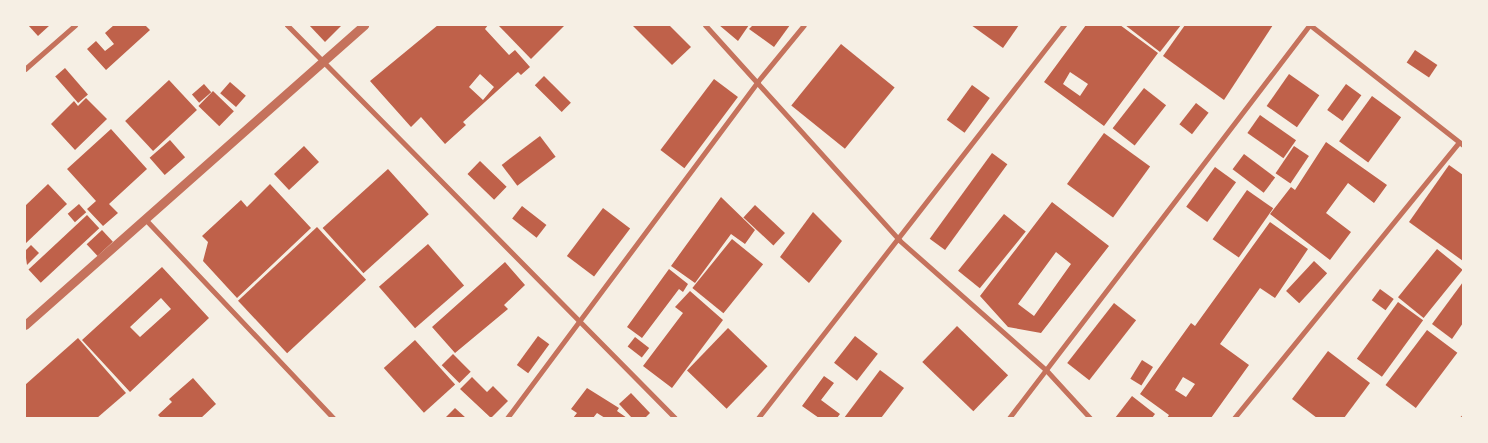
<!DOCTYPE html>
<html>
<head>
<meta charset="utf-8">
<style>
	body { margin:0 }
	#map { position:relative; width:1488px; height:443px; overflow:hidden; background:#f6efe4; font-family:"IBM Plex Sans",sans-serif }
	div>[style] { position:absolute }
	.building>* { inset:0; background:#bf614a; transform-origin:0 0 }
	.minor>* { height:5px; margin:-2.5px; padding:0 2.5px; transform-origin:2.5px; border-radius:2.5px; background:#c5725c }
	.tertiary>* { height:9px; margin:-4.5px; padding:0 4.5px; transform-origin:4.5px; border-radius:4.5px; background:#c5725c }
	span { translate:-50% -50%; white-space:nowrap; text-align:center; line-height:1.15; -webkit-text-stroke:4px #f6efe4; paint-order:stroke }
	.frame { position:absolute; inset:0; border:26px solid #f6efe4; pointer-events:none }
</style>
</head>
<body>
<div id="map">
	<div class="building">
		<div style="clip-path:polygon(28px 25px,50px 25px,38px 36px)"></div>
		<div style="clip-path:polygon(114px 25px,145px 25px,150px 30px,106px 70px,87px 49px,96px 41px,105px 51px,114px 44px,105px 33px)"></div>
		<div style="clip-path:polygon(309px 25px,342px 25px,325px 42px)"></div>
		<div style="clip-path:polygon(evenodd,438px 25px,488px 25px,485px 29px,509px 55px,515px 50px,530px 67px,521px 75px,518px 72px,463px 122px,466px 125px,445px 144px,421px 117px,411px 127px,370px 81px,438px 25px,480px 74px,494px 87px,483px 100px,469px 87px,480px 74px)"></div>
		<div style="clip-path:polygon(498px 25px,565px 25px,531px 59px)"></div>
		<div style="clip-path:polygon(632px 25px,669px 25px,691px 47px,672px 65px)"></div>
		<div style="clip-path:polygon(719px 25px,749px 25px,738px 41px)"></div>
		<div style="clip-path:polygon(753px 25px,790px 25px,774px 47px,749px 29px)"></div>
		<div style="clip-path:polygon(971px 25px,1019px 25px,1003px 48px)"></div>
		<div style="clip-path:polygon(evenodd,1086px 25px,1120px 25px,1158px 53px,1104px 126px,1044px 82px,1086px 25px,1070px 72px,1088px 84px,1080px 96px,1063px 84px,1070px 72px)"></div>
		<div style="clip-path:polygon(1125px 25px,1181px 25px,1160px 52px)"></div>
		<div style="clip-path:polygon(1185px 25px,1273px 25px,1224px 100px,1163px 56px)"></div>
		<div style="left:841px;top:44px;width:69px;height:79px;rotate:39deg"></div>
		<div style="left:1415px;top:50px;width:27px;height:15px;rotate:34deg"></div>
		<div style="left:65px;top:68px;width:35px;height:13px;rotate:49deg"></div>
		<div style="left:1289px;top:74px;width:37px;height:39px;rotate:35deg"></div>
		<div style="left:544px;top:76px;width:38px;height:13px;rotate:45deg"></div>
		<div style="left:714px;top:79px;width:30px;height:89px;rotate:37deg"></div>
		<div style="left:169px;top:80px;width:41px;height:60px;rotate:47deg"></div>
		<div style="left:230px;top:82px;width:21px;height:15px;rotate:41deg"></div>
		<div style="left:204px;top:84px;width:11px;height:16px;rotate:49deg"></div>
		<div style="left:1346px;top:84px;width:19px;height:32px;rotate:36deg"></div>
		<div style="left:972px;top:85px;width:22px;height:43px;rotate:36deg"></div>
		<div style="left:1144px;top:88px;width:28px;height:51px;rotate:38deg"></div>
		<div style="left:213px;top:91px;width:29px;height:21px;rotate:44deg"></div>
		<div style="left:1372px;top:96px;width:36px;height:56px;rotate:36deg"></div>
		<div style="clip-path:polygon(86px 98px,107px 119px,75px 150px,51px 124px,74px 101px,78px 106px)"></div>
		<div style="left:1196px;top:103px;width:16px;height:27px;rotate:38deg"></div>
		<div style="left:1260px;top:115px;width:44px;height:22px;rotate:35deg"></div>
		<div style="clip-path:polygon(111px 129px,147px 169px,109px 204px,118px 213px,103px 226px,87px 209px,96px 201px,67px 169px)"></div>
		<div style="left:1104px;top:133px;width:57px;height:63px;rotate:36deg"></div>
		<div style="left:540px;top:136px;width:26px;height:48px;rotate:53deg"></div>
		<div style="left:170px;top:140px;width:23px;height:27px;rotate:49deg"></div>
		<div style="clip-path:polygon(1326px 142px,1387px 185px,1374px 203px,1348px 183px,1326px 213px,1351px 232px,1330px 260px,1270px 214px,1291px 187px,1295px 190px)"></div>
		<div style="left:304px;top:146px;width:22px;height:41px;rotate:47deg"></div>
		<div style="left:1294px;top:146px;width:18px;height:33px;rotate:34deg"></div>
		<div style="left:992px;top:153px;width:19px;height:106px;rotate:36deg"></div>
		<div style="left:1244px;top:154px;width:39px;height:19px;rotate:37deg"></div>
		<div style="left:480px;top:161px;width:37px;height:18px;rotate:44deg"></div>
		<div style="clip-path:polygon(1449px 165px,1463px 175px,1463px 261px,1409px 222px)"></div>
		<div style="left:1215px;top:167px;width:26px;height:49px;rotate:36deg"></div>
		<div style="left:388px;top:169px;width:61px;height:88px;rotate:48deg"></div>
		<div style="clip-path:polygon(48px 184px,67px 204px,25px 244px,25px 206px)"></div>
		<div style="clip-path:polygon(270px 184px,311px 228px,237px 298px,203px 261px,208px 242px,202px 236px,241px 200px,247px 207px)"></div>
		<div style="left:1247px;top:190px;width:32px;height:60px;rotate:35deg"></div>
		<div style="clip-path:polygon(721px 197px,755px 230px,745px 244px,731px 234px,695px 283px,671px 266px)"></div>
		<div style="clip-path:polygon(evenodd,1052px 202px,1109px 246px,1041px 333px,1008px 327px,980px 296px,1052px 202px,1056px 252px,1071px 264px,1034px 316px,1018px 304px,1056px 252px)"></div>
		<div style="left:79px;top:204px;width:11px;height:15px;rotate:49deg"></div>
		<div style="left:755px;top:205px;width:41px;height:17px;rotate:43deg"></div>
		<div style="left:522px;top:206px;width:31px;height:16px;rotate:38deg"></div>
		<div style="left:603px;top:208px;width:34px;height:60px;rotate:37deg"></div>
		<div style="clip-path:polygon(813px 212px,842px 241px,809px 283px,780px 257px)"></div>
		<div style="left:1004px;top:214px;width:28px;height:73px;rotate:39deg"></div>
		<div style="left:87px;top:215px;width:18px;height:80px;rotate:47deg"></div>
		<div style="clip-path:polygon(evenodd,1270px 222px,1308px 249px,1275px 298px,1260px 288px,1220px 344px,1249px 365px,1211px 418px,1167px 418px,1169px 415px,1140px 394px,1191px 323px,1195px 326px,1270px 222px,1183px 377px,1195px 384px,1186px 397px,1175px 390px,1183px 377px)"></div>
		<div style="left:317px;top:227px;width:72px;height:108px;rotate:47deg"></div>
		<div style="left:102px;top:230px;width:16px;height:21px;rotate:47deg"></div>
		<div style="left:732px;top:239px;width:40px;height:63px;rotate:39deg"></div>
		<div style="left:428px;top:244px;width:55px;height:65px;rotate:49deg"></div>
		<div style="clip-path:polygon(31px 245px,39px 253px,27px 265px,25px 251px)"></div>
		<div style="left:1437px;top:249px;width:33px;height:62px;rotate:39deg"></div>
		<div style="left:1314px;top:261px;width:18px;height:41px;rotate:43deg"></div>
		<div style="clip-path:polygon(505px 262px,525px 285px,504px 305px,508px 309px,455px 353px,432px 327px)"></div>
		<div style="clip-path:polygon(evenodd,162px 267px,209px 318px,130px 392px,82px 340px,162px 267px,161px 298px,171px 309px,140px 337px,130px 327px,161px 298px)"></div>
		<div style="clip-path:polygon(669px 269px,688px 284px,683px 292px,679px 289px,642px 338px,627px 327px)"></div>
		<div style="clip-path:polygon(1463px 282px,1463px 323px,1452px 339px,1432px 324px)"></div>
		<div style="left:1380px;top:289px;width:17px;height:14px;rotate:36deg"></div>
		<div style="clip-path:polygon(690px 291px,723px 320px,672px 388px,643px 366px,683px 313px,675px 307px)"></div>
		<div style="left:1398px;top:302px;width:31px;height:70px;rotate:36deg"></div>
		<div style="left:1114px;top:303px;width:28px;height:76px;rotate:38deg"></div>
		<div style="left:957px;top:326px;width:71px;height:50px;rotate:44deg"></div>
		<div style="left:728px;top:328px;width:55px;height:59px;rotate:44deg"></div>
		<div style="left:1427px;top:330px;width:38px;height:69px;rotate:37deg"></div>
		<div style="left:538px;top:336px;width:14px;height:36px;rotate:36deg"></div>
		<div style="left:855px;top:336px;width:29px;height:34px;rotate:38deg"></div>
		<div style="left:635px;top:337px;width:18px;height:12px;rotate:38deg"></div>
		<div style="clip-path:polygon(78px 338px,126px 393px,97px 418px,25px 418px,25px 385px)"></div>
		<div style="left:415px;top:340px;width:60px;height:42px;rotate:48deg"></div>
		<div style="clip-path:polygon(1328px 351px,1370px 383px,1344px 418px,1317px 418px,1292px 399px)"></div>
		<div style="left:453px;top:354px;width:25px;height:16px;rotate:45deg"></div>
		<div style="left:1142px;top:360px;width:13px;height:22px;rotate:32deg"></div>
		<div style="clip-path:polygon(880px 370px,904px 388px,881px 418px,844px 418px)"></div>
		<div style="clip-path:polygon(824px 376px,834px 383px,821px 400px,840px 414px,837px 418px,819px 418px,802px 406px)"></div>
		<div style="clip-path:polygon(472px 377px,487px 392px,493px 386px,508px 401px,491px 418px,460px 389px)"></div>
		<div style="clip-path:polygon(193px 378px,216px 404px,201px 418px,161px 418px,158px 415px,172px 402px,169px 399px)"></div>
		<div style="clip-path:polygon(587px 388px,619px 408px,617px 411px,627px 418px,605px 418px,597px 413px,593px 418px,573px 418px,577px 413px,571px 409px)"></div>
		<div style="clip-path:polygon(631px 393px,650px 413px,645px 418px,632px 418px,619px 404px)"></div>
		<div style="clip-path:polygon(1132px 396px,1155px 414px,1152px 418px,1115px 418px)"></div>
		<div style="clip-path:polygon(455px 408px,466px 418px,445px 418px)"></div>
	</div>
	<div class="minor">
		<div style="left:287px;top:25px;width:552px;rotate:45.37deg"></div>
		<div style="left:705px;top:25px;width:290px;rotate:47.9deg"></div>
		<div style="left:899px;top:240px;width:196px;rotate:41.5deg"></div>
		<div style="left:1046px;top:370px;width:65px;rotate:47.5deg"></div>
		<div style="left:1310px;top:25px;width:194px;rotate:38.1deg"></div>
		<div style="left:25px;top:69px;width:67px;rotate:-41.3deg"></div>
		<div style="left:145px;top:219px;width:274px;rotate:46.6deg"></div>
		<div style="left:507px;top:418px;width:420px;rotate:-53.3deg"></div>
		<div style="left:758px;top:81px;width:72px;rotate:-50.6deg"></div>
		<div style="left:758px;top:418px;width:498px;rotate:-52.1deg"></div>
		<div style="left:1009px;top:418px;width:494px;rotate:-52.6deg"></div>
		<div style="left:1234px;top:418px;width:356px;rotate:-50.8deg"></div>
		<div style="left:1462px;top:418px;width:1px;rotate:-45deg"></div>
	</div>
	<div class="tertiary">
		<div style="left:25px;top:325px;width:453px;rotate:-41.5deg"></div>
	</div>
	<div class="frame"></div>
</div>
</body>
</html>
